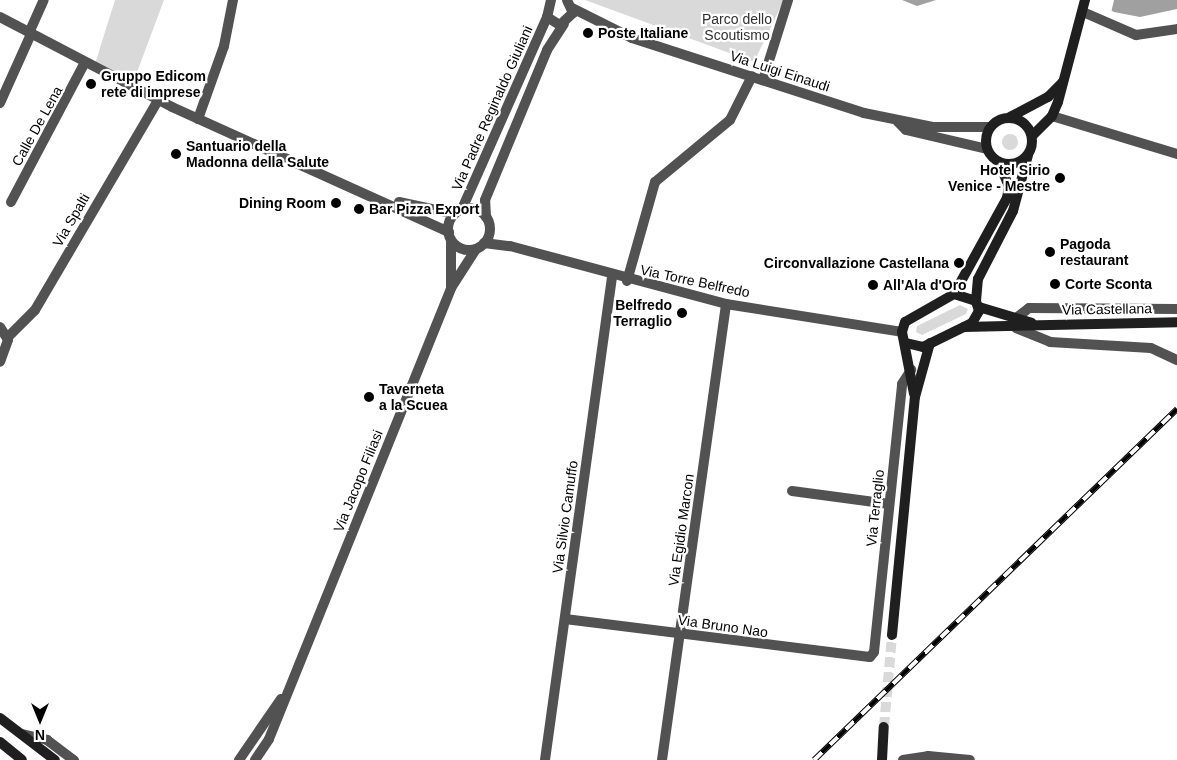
<!DOCTYPE html>
<html>
<head>
<meta charset="utf-8">
<style>
	body { margin:0 }
	#map { position:relative; width:1177px; height:760px; overflow:hidden; background:#fff; font-family:Arial,sans-serif }
	div>[style] { position:absolute }
	.green>* { inset:0; background:#d9d9d9 }
	.round { border-radius:50% }
	.water>* { inset:0; background:#a0a0a0 }
	.pier>* { inset:0; background:#fff }
	.secondary-tunnel>* { height:10px; margin-top:-5px; transform-origin:0; background:repeating-linear-gradient(90deg,#d9d9d9 0 10px,transparent 0 15px) }
	.street>* { height:10px; margin:-5px; padding:0 5px; transform-origin:5px; border-radius:5px; background:#525252 }
	.street>.ring { margin:-5px; padding:0; box-sizing:content-box; background:none; border:10px solid #525252; border-radius:50% }
	.secondary>* { height:10px; margin:-5px; padding:0 5px; transform-origin:5px; border-radius:5px; background:#1f1f1f }
	.secondary>.ring { margin:-5px; padding:0; box-sizing:content-box; background:none; border:10px solid #1f1f1f; border-radius:50% }
	.rail>* { height:5.5px; margin-top:-2.75px; transform-origin:0; background:repeating-linear-gradient(90deg,#fff 0 11px,#000 0 22px); box-sizing:border-box; border-block:1px solid #000 }
	.dots>* { width:14px; height:14px; translate:-50% -50%; box-sizing:border-box; border:2px solid #fff; border-radius:50% }
	span { translate:-50% -50%; white-space:nowrap; text-align:center; line-height:1.15; -webkit-text-stroke:4.5px #fff; paint-order:stroke }
	.park-label { font-size:14px; color:#303030 }
	.poi-label { font-size:14px; color:#000; font-weight:700 }
	.left { translate:0 -50%; text-align:left }
	.right { translate:-100% -50%; text-align:right }
	.street-label { font-size:14px; color:#000 }
	.north { position:absolute; left:15px; top:695px; width:50px; height:50px; -webkit-text-stroke:4px #fff; paint-order:stroke; rotate:180deg; font-size:14px; font-weight:700; line-height:20px; text-align:center; color:#000 }
	.north::after { content:''; display:block; margin:auto; width:18px; height:22px; background:#000; clip-path:polygon(50% 0,100% 100%,50% 72%,0 100%) }
</style>
</head>
<body>
<div id="map">
	<div class="green">
		<div style="clip-path:polygon(115px 0,164px 0,133px 83px,95px 64px)"></div>
		<div style="clip-path:polygon(585px 0,784px 0,754px 62px)"></div>
		<div class="round" style="left:1002px;top:134px;width:16px;height:16px"></div>
		<div style="clip-path:polygon(960px 305px,968px 309px,966px 314px,922px 335px,916px 332px,917px 326px)"></div>
	</div>
	<div class="water">
		<div style="clip-path:polygon(902px 0,936px 0,917px 6px)"></div>
		<div style="clip-path:polygon(1093px 0,1177px 0,1177px 9px,1140px 17px,1114px 12px)"></div>
	</div>
	<div class="pier">
		<div style="clip-path:polygon(1090px 0,1114px 0,1111px 13px,1095px 5px)"></div>
	</div>
	<div class="secondary-tunnel">
		<div style="left:884px;top:727px;width:92px;rotate:-85deg"></div>
	</div>
	<div class="street">
		<div style="left:551px;top:0;width:17px;rotate:103deg"></div>
		<div style="left:547px;top:17px;width:15px;rotate:32deg"></div>
		<div style="left:560px;top:25px;width:18px;rotate:-43deg"></div>
		<div style="left:573px;top:13px;width:14px;rotate:-115deg"></div>
		<div style="left:572px;top:8px;width:67px;rotate:26.6deg"></div>
		<div style="left:632px;top:38px;width:244px;rotate:17.9deg"></div>
		<div style="left:864px;top:113px;width:70px;rotate:11.5deg"></div>
		<div style="left:933px;top:127px;width:57px"></div>
		<div style="left:1083px;top:12px;width:58px;rotate:23.5deg"></div>
		<div style="left:1136px;top:35px;width:41px;rotate:-8.3deg"></div>
		<div style="left:0;top:17px;width:194px;rotate:27.6deg"></div>
		<div style="left:172px;top:107px;width:304px;rotate:24.3deg"></div>
		<div style="left:29px;top:33px;width:36px;rotate:-66deg"></div>
		<div style="left:763px;top:80px;width:84px;rotate:-72.6deg"></div>
		<div style="left:0;top:103px;width:76px;rotate:-65.8deg"></div>
		<div style="left:1052px;top:116px;width:131px;rotate:16.9deg"></div>
		<div style="left:198px;top:119px;width:77px;rotate:-70.4deg"></div>
		<div style="left:224px;top:46px;width:47px;rotate:-78.9deg"></div>
		<div style="left:898px;top:122px;width:11px;rotate:45deg"></div>
		<div style="left:906px;top:130px;width:83px;rotate:13.2deg"></div>
		<div style="left:11px;top:202px;width:158px;rotate:-62.1deg"></div>
		<div style="left:399px;top:202px;width:57px;rotate:12.1deg"></div>
		<div class="ring" style="left:448px;top:208px;width:32px;height:32px"></div>
		<div style="left:462px;top:209px;width:210px;rotate:-66.1deg"></div>
		<div style="left:486px;top:217px;width:17px;rotate:-93deg"></div>
		<div style="left:485px;top:200px;width:162px;rotate:-67.5deg"></div>
		<div style="left:547px;top:50px;width:31px;rotate:-57deg"></div>
		<div style="left:484px;top:243px;width:26px;rotate:7deg"></div>
		<div style="left:510px;top:246px;width:224px;rotate:15deg"></div>
		<div style="left:726px;top:304px;width:178px;rotate:9deg"></div>
		<div style="left:627px;top:281px;width:103px;rotate:-74.2deg"></div>
		<div style="left:655px;top:182px;width:97px;rotate:-39.6deg"></div>
		<div style="left:730px;top:120px;width:49px;rotate:-63.4deg"></div>
		<div style="left:451px;top:287px;width:47px;rotate:-90deg"></div>
		<div style="left:1015px;top:319px;width:18px;rotate:-38deg"></div>
		<div style="left:1029px;top:308px;width:148px;rotate:0.4deg"></div>
		<div style="left:0;top:327px;width:15px;rotate:58deg"></div>
		<div style="left:8px;top:340px;width:23px;rotate:110deg"></div>
		<div style="left:1016px;top:328px;width:37px;rotate:22deg"></div>
		<div style="left:1050px;top:342px;width:101px;rotate:3.4deg"></div>
		<div style="left:1151px;top:348px;width:29px;rotate:25deg"></div>
		<div style="left:8px;top:337px;width:38px;rotate:-45deg"></div>
		<div style="left:35px;top:310px;width:243px;rotate:-59.6deg"></div>
		<div style="left:792px;top:491px;width:98px;rotate:7.6deg"></div>
		<div style="left:565px;top:619px;width:307px;rotate:7.1deg"></div>
		<div style="left:870px;top:657px;width:6px;rotate:-51deg"></div>
		<div style="left:874px;top:652px;width:269px;rotate:-84deg"></div>
		<div style="left:902px;top:384px;width:17px;rotate:-57deg"></div>
		<div style="left:22px;top:734px;width:26px;rotate:13deg"></div>
		<div style="left:47px;top:740px;width:34px;rotate:37deg"></div>
		<div style="left:239px;top:760px;width:74px;rotate:-55.5deg"></div>
		<div style="left:255px;top:760px;width:25px;rotate:-56deg"></div>
		<div style="left:269px;top:739px;width:486px;rotate:-68deg"></div>
		<div style="left:451px;top:288px;width:46px;rotate:-57.3deg"></div>
		<div style="left:545px;top:760px;width:488px;rotate:-82.1deg"></div>
		<div style="left:662px;top:760px;width:460px;rotate:-82deg"></div>
		<div style="left:903px;top:760px;width:25px;rotate:-9deg"></div>
		<div style="left:928px;top:756px;width:42px;rotate:5.4deg"></div>
	</div>
	<div class="secondary">
		<div style="left:1010px;top:117px;width:43px;rotate:-27.8deg"></div>
		<div style="left:1048px;top:97px;width:20px;rotate:-45deg"></div>
		<div class="ring" style="left:986px;top:118px;width:36px;height:36px"></div>
		<div style="left:1032px;top:136px;width:28px;rotate:-45deg"></div>
		<div style="left:1052px;top:116px;width:15px;rotate:-67deg"></div>
		<div style="left:1058px;top:102px;width:106px;rotate:-75.2deg"></div>
		<div style="left:954px;top:294px;width:110px;rotate:-61.1deg"></div>
		<div style="left:1007px;top:198px;width:11px;rotate:-80deg"></div>
		<div style="left:1009px;top:187px;width:27px;rotate:-112deg"></div>
		<div style="left:976px;top:301px;width:22px;rotate:-85deg"></div>
		<div style="left:978px;top:279px;width:76px;rotate:-62.8deg"></div>
		<div style="left:1013px;top:211px;width:58px;rotate:-75deg"></div>
		<div style="left:979px;top:307px;width:55px;rotate:16.8deg"></div>
		<div style="left:964px;top:327px;width:213px;rotate:-1.3deg"></div>
		<div style="left:906px;top:343px;width:17px;rotate:13deg"></div>
		<div style="left:923px;top:347px;width:55px;rotate:-26.1deg"></div>
		<div style="left:972px;top:323px;width:14px;rotate:-60deg"></div>
		<div style="left:979px;top:311px;width:10px;rotate:-107deg"></div>
		<div style="left:976px;top:301px;width:23px;rotate:-162deg"></div>
		<div style="left:954px;top:294px;width:56px;rotate:150.3deg"></div>
		<div style="left:905px;top:322px;width:10px;rotate:107deg"></div>
		<div style="left:902px;top:332px;width:63px;rotate:79deg"></div>
		<div style="left:892px;top:635px;width:239px;rotate:-84.5deg"></div>
		<div style="left:915px;top:397px;width:56px;rotate:-74.5deg"></div>
		<div style="left:0;top:718px;width:69px;rotate:37.4deg"></div>
		<div style="left:0;top:742px;width:28px;rotate:39deg"></div>
		<div style="left:882px;top:760px;width:33px;rotate:-87deg"></div>
	</div>
	<div class="rail">
		<div style="left:814px;top:760px;width:505px;rotate:-44.04deg"></div>
	</div>
	<div class="dots">
		<div style="left:588px;top:33px;background:#000"></div>
		<div style="left:91px;top:84px;background:#000"></div>
		<div style="left:176px;top:154px;background:#000"></div>
		<div style="left:1060px;top:178px;background:#000"></div>
		<div style="left:336px;top:203px;background:#000"></div>
		<div style="left:359px;top:209px;background:#000"></div>
		<div style="left:1050px;top:252px;background:#000"></div>
		<div style="left:959px;top:263px;background:#000"></div>
		<div style="left:1055px;top:284px;background:#000"></div>
		<div style="left:873px;top:285px;background:#000"></div>
		<div style="left:682px;top:313px;background:#000"></div>
		<div style="left:369px;top:397px;background:#000"></div>
	</div>
	<div class="park-label">
		<span style="left:737px;top:27px">Parco dello<br>Scoutismo</span>
	</div>
	<div class="poi-label">
		<span class="left" style="left:598px;top:33px">Poste Italiane</span>
		<span class="left" style="left:101px;top:84px">Gruppo Edicom<br>rete di imprese</span>
		<span class="left" style="left:186px;top:154px">Santuario della<br>Madonna della Salute</span>
		<span class="right" style="left:1050px;top:178px">Hotel Sirio<br>Venice - Mestre</span>
		<span class="right" style="left:326px;top:203px">Dining Room</span>
		<span class="left" style="left:369px;top:209px">Bar Pizza Export</span>
		<span class="left" style="left:1060px;top:252px">Pagoda<br>restaurant</span>
		<span class="right" style="left:949px;top:263px">Circonvallazione Castellana</span>
		<span class="left" style="left:1065px;top:284px">Corte Sconta</span>
		<span class="left" style="left:883px;top:285px">All'Ala d'Oro</span>
		<span class="right" style="left:672px;top:313px">Belfredo<br>Terraglio</span>
		<span class="left" style="left:379px;top:397px">Taverneta<br>a la Scuea</span>
	</div>
	<div class="street-label">
		<span style="left:780px;top:71px;rotate:18deg">Via Luigi Einaudi</span>
		<span style="left:492px;top:108px;rotate:-66deg">Via Padre Reginaldo Giuliani</span>
		<span style="left:37px;top:126px;rotate:-61deg">Calle De Lena</span>
		<span style="left:71px;top:220px;rotate:-60deg">Via Spalti</span>
		<span style="left:695px;top:281px;rotate:12deg">Via Torre Belfredo</span>
		<span style="left:1107px;top:309px;rotate:-1deg">Via Castellana</span>
		<span style="left:358px;top:481px;rotate:-68deg">Via Jacopo Filiasi</span>
		<span style="left:875px;top:508px;rotate:-84deg">Via Terraglio</span>
		<span style="left:565px;top:517px;rotate:-82deg">Via Silvio Camuffo</span>
		<span style="left:681px;top:530px;rotate:-82deg">Via Egidio Marcon</span>
		<span style="left:723px;top:626px;rotate:8deg">Via Bruno Nao</span>
	</div>
	<div class="north">N</div>
</div>
</body>
</html>
